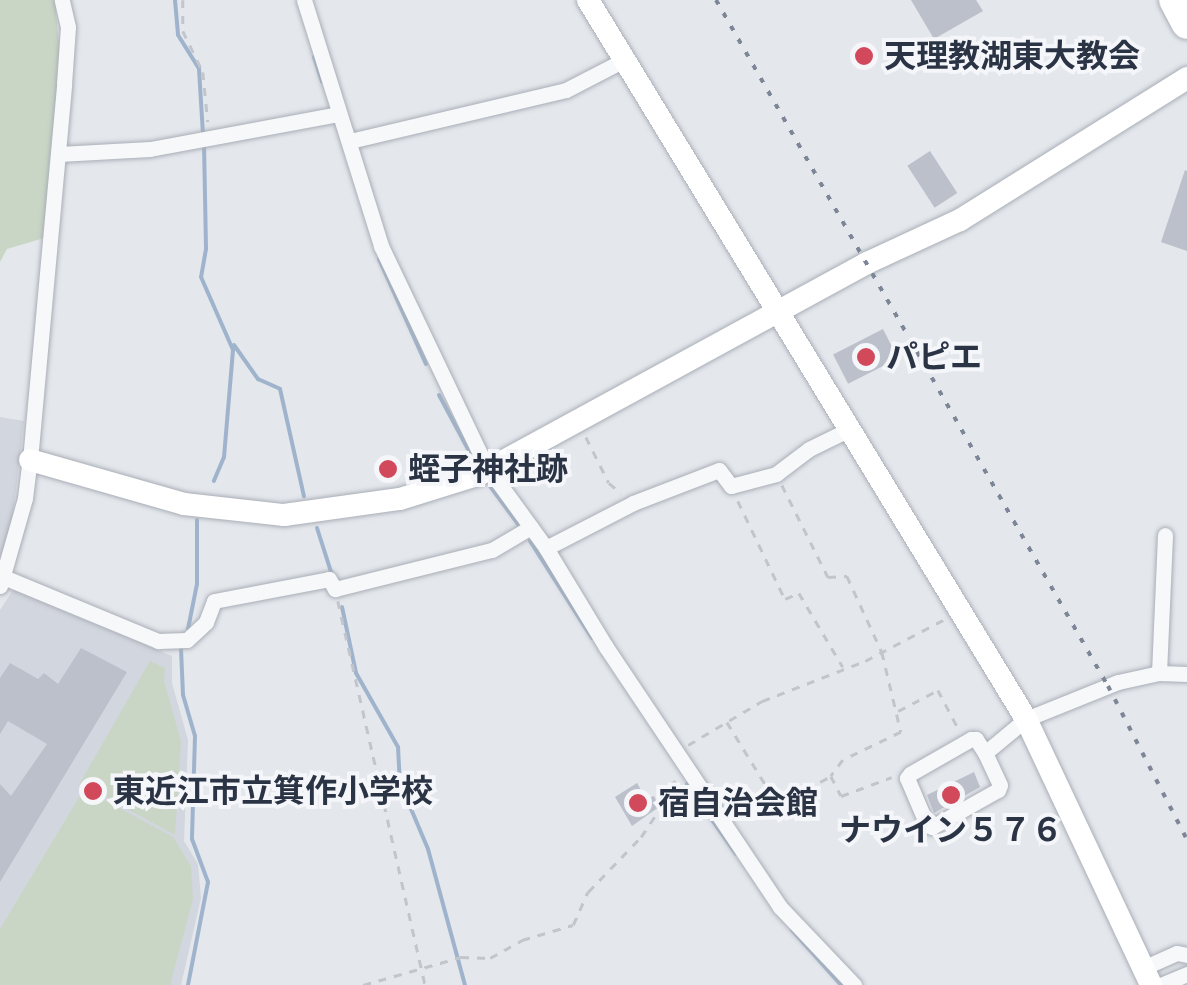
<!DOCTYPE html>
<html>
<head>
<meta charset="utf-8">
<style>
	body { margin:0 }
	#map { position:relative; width:1187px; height:985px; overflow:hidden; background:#e4e7ec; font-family:"DM Sans","Noto Sans JP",sans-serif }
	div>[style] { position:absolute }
	.built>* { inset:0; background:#d2d6de }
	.green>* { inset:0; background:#c9d6c5 }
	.stream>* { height:4px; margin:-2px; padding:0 2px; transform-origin:2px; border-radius:2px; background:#9fb4cc }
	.building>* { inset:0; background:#bbc0ca; transform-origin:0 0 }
	.path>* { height:2.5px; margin-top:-1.25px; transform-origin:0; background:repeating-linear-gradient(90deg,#c2c5cb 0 8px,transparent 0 16px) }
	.roads { filter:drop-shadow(0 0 2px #a9aeb7) drop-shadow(0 0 2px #a9aeb7) }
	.street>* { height:15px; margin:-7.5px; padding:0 7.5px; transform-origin:7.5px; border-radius:7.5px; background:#f7f8fa }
	.secondary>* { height:22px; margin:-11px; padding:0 11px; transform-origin:11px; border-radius:11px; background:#fff }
	.highway>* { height:30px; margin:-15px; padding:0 15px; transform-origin:15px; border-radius:15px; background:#fff }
	.rail>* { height:4px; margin-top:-2px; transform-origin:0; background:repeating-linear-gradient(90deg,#7d8696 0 5px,transparent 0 15px) }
	.dots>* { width:28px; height:28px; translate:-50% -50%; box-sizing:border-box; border:5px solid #f4f6f9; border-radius:50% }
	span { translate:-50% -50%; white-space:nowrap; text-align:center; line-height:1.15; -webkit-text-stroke:8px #f4f6f9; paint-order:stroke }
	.poi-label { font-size:32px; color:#2b3445; font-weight:700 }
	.left { translate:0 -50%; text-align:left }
</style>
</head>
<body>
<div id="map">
	<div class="built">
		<div style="clip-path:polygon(0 417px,24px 421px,12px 522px,0 562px)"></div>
		<div style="clip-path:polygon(13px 590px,172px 656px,172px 683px,188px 740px,184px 841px,198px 864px,201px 898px,181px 985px,0 985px,0 610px)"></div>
	</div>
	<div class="green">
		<div style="clip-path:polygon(0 0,55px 0,60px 57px,44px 238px,7px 249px,0 262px)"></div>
		<div style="clip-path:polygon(150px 661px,165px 668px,164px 681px,181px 741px,175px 835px,80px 783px)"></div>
		<div style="clip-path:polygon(84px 789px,173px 837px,191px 866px,193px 899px,170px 985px,0 985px,0 929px)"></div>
	</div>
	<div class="stream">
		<div style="left:175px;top:0;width:35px;rotate:85deg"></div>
		<div style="left:178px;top:35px;width:40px;rotate:58deg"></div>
		<div style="left:199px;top:69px;width:65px;rotate:86.5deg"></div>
		<div style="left:314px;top:57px;width:26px;rotate:72deg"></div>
		<div style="left:204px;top:144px;width:105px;rotate:88.9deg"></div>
		<div style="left:206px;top:249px;width:28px;rotate:100deg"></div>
		<div style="left:201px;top:277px;width:80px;rotate:66.3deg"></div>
		<div style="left:233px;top:350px;width:107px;rotate:94.8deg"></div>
		<div style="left:224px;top:457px;width:26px;rotate:113deg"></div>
		<div style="left:379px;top:259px;width:115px;rotate:65.9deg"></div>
		<div style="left:234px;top:345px;width:42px;rotate:54.8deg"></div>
		<div style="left:258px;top:379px;width:24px;rotate:24deg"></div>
		<div style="left:280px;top:389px;width:110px;rotate:77.4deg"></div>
		<div style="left:439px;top:395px;width:78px;rotate:61.8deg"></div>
		<div style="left:490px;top:486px;width:47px;rotate:53.6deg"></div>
		<div style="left:317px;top:528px;width:49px;rotate:72.3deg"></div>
		<div style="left:530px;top:541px;width:115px;rotate:57.4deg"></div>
		<div style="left:342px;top:607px;width:67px;rotate:78deg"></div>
		<div style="left:356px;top:673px;width:85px;rotate:60.4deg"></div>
		<div style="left:398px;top:747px;width:36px;rotate:87deg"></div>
		<div style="left:400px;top:783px;width:72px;rotate:67deg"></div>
		<div style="left:428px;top:849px;width:141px;rotate:74.8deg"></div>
		<div style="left:188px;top:629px;width:46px;rotate:-78.7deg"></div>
		<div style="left:197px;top:584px;width:64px;rotate:-90deg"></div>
		<div style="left:181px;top:649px;width:46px;rotate:87.5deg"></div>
		<div style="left:183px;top:695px;width:43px;rotate:73.7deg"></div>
		<div style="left:195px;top:736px;width:103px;rotate:91.7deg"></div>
		<div style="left:192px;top:839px;width:46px;rotate:69.6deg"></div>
		<div style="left:208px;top:882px;width:105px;rotate:101deg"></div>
		<div style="left:687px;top:784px;width:85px;rotate:55deg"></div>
		<div style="left:792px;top:930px;width:74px;rotate:48.3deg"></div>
	</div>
	<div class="building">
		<div style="clip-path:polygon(911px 0,976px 0,983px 11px,934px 39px)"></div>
		<div style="left:930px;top:151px;width:50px;height:27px;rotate:57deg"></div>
		<div style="clip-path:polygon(1185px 170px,1187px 171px,1187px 251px,1161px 242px)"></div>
		<div style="left:883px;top:329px;width:33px;height:56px;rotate:63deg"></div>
		<div style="clip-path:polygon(81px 648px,127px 672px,0 882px,0 784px,11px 796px,47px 744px,8px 721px,0 734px,0 678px,10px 663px,38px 679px,44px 673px,58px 684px)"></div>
		<div style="clip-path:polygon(974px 772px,980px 787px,934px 813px,927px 795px)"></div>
		<div style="clip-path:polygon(637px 783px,646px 799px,654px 796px,659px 807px,632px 826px,615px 797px)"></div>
	</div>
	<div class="path">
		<div style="left:183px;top:0;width:31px;rotate:90deg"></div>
		<div style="left:183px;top:31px;width:46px;rotate:64deg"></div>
		<div style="left:203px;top:72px;width:50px;rotate:84.3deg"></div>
		<div style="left:586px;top:437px;width:51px;rotate:63.4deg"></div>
		<div style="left:609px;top:483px;width:16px;rotate:40deg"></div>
		<div style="left:782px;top:485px;width:103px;rotate:63.4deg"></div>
		<div style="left:828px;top:577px;width:19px;rotate:-3deg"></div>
		<div style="left:847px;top:576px;width:84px;rotate:65.3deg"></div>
		<div style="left:882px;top:652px;width:82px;rotate:76.6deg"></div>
		<div style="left:901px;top:732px;width:64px;rotate:154.2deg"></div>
		<div style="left:843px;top:760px;width:20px;rotate:127deg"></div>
		<div style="left:738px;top:501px;width:109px;rotate:64.4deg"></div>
		<div style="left:785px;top:599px;width:15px;rotate:-23deg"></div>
		<div style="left:799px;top:593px;width:86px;rotate:59.3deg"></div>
		<div style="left:338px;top:601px;width:394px;rotate:77.2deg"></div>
		<div style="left:898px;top:711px;width:45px;rotate:-27.7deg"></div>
		<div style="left:938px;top:690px;width:43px;rotate:62.2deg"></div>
		<div style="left:727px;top:722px;width:97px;rotate:58.4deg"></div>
		<div style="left:778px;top:805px;width:60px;rotate:-28.7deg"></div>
		<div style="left:831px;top:776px;width:22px;rotate:63deg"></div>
		<div style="left:841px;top:796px;width:54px;rotate:-20.4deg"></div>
		<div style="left:688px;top:745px;width:86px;rotate:-30.7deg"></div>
		<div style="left:762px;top:701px;width:110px;rotate:-21.2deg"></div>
		<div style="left:865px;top:661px;width:90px;rotate:-27.7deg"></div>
		<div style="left:363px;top:985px;width:102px;rotate:-15.9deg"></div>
		<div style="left:461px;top:957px;width:29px;rotate:2deg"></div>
		<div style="left:490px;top:958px;width:37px;rotate:-29deg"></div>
		<div style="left:522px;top:940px;width:53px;rotate:-16.4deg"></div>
		<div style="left:573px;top:925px;width:36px;rotate:-66deg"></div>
		<div style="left:588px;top:892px;width:76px;rotate:-46.1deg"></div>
		<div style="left:641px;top:837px;width:47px;rotate:-56.3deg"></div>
		<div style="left:667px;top:798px;width:13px;rotate:-81deg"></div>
		<div style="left:669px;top:785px;width:9px;rotate:-32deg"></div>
	</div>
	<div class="roads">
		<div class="street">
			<div style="left:304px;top:0;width:258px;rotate:72.6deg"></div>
			<div style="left:381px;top:246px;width:242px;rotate:64.5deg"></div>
			<div style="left:485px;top:464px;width:104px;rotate:54deg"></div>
			<div style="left:546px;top:548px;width:116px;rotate:58.8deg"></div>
			<div style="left:606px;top:647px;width:313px;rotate:56.2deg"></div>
			<div style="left:780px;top:907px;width:108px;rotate:46.5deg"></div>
			<div style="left:350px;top:141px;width:222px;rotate:-13.3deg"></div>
			<div style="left:566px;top:90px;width:65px;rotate:-27.3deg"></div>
			<div style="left:59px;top:154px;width:91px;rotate:-3.1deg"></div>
			<div style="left:150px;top:149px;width:191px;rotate:-10.5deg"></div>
			<div style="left:546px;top:548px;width:98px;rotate:-27.3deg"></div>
			<div style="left:633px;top:503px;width:92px;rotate:-21deg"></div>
			<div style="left:719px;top:470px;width:20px;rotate:53deg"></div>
			<div style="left:731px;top:486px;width:47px;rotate:-14.9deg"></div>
			<div style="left:776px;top:474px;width:41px;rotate:-37.1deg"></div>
			<div style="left:809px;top:449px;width:46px;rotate:-26deg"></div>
			<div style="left:6px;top:578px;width:165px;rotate:22.5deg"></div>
			<div style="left:158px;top:641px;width:29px;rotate:-2deg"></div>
			<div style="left:187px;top:640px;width:26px;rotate:-43deg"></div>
			<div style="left:206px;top:622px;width:22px;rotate:-69deg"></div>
			<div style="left:214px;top:601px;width:117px;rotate:-10.8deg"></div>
			<div style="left:329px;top:579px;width:12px;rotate:59deg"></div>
			<div style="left:335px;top:589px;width:162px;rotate:-14deg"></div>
			<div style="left:492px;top:550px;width:45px;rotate:-30.5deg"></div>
			<div style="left:0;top:586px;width:91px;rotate:-74.1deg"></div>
			<div style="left:25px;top:498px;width:38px;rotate:-83deg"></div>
			<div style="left:30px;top:460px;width:378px;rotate:-84.8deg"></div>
			<div style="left:64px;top:84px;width:57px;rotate:-86deg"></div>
			<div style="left:68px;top:27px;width:28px;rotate:-103deg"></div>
			<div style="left:1159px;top:673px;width:138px;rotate:-87.5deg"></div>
			<div style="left:985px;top:753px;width:17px;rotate:-123deg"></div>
			<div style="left:976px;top:739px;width:5px;rotate:180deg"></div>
			<div style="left:971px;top:739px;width:70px;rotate:150.2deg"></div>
			<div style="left:910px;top:774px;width:5px;rotate:127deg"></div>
			<div style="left:907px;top:778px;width:51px;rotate:66.9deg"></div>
			<div style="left:927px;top:825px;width:5px;rotate:22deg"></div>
			<div style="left:932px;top:827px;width:76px;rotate:-29.3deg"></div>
			<div style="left:998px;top:790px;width:5px;rotate:-68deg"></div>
			<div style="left:1000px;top:785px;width:35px;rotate:-115deg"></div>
			<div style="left:985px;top:753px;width:53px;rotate:-39.7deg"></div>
			<div style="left:1026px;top:719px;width:99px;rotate:-21.9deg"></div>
			<div style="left:1118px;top:682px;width:42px;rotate:-12.4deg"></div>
			<div style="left:1159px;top:673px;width:28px;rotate:2deg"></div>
			<div style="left:1143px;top:968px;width:37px;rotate:-24deg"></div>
			<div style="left:1177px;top:953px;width:10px;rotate:11deg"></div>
			<div style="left:1161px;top:985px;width:28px;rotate:-23deg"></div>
		</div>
		<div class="secondary">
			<div style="left:588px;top:0;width:842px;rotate:58.65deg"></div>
			<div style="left:1026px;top:719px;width:294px;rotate:64.8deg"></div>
			<div style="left:30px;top:460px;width:160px;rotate:15.9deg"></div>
			<div style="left:184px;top:504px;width:101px;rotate:6.3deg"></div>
			<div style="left:284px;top:515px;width:117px;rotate:-7.9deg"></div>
			<div style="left:400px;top:499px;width:84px;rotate:-17.4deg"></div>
			<div style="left:480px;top:474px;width:441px;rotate:-28.6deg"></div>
			<div style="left:867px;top:263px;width:102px;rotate:-24.8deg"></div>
			<div style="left:960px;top:220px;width:268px;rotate:-32deg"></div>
		</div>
		<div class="highway">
			<div style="left:1174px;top:0;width:27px;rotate:62deg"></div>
		</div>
	</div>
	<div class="rail">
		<div style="left:716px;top:0;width:790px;rotate:60.26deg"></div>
		<div style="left:1108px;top:686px;width:173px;rotate:62.8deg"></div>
	</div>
	<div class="dots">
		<div style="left:864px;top:56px;background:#d1495b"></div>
		<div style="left:866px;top:357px;background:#d1495b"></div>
		<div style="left:388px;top:469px;background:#d1495b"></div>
		<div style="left:93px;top:791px;background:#d1495b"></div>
		<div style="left:951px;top:795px;background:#d1495b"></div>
		<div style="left:638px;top:803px;background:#d1495b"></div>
	</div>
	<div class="poi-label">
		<span class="left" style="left:884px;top:56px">天理教湖東大教会</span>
		<span class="left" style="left:886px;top:357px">パピエ</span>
		<span class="left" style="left:408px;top:469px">蛭子神社跡</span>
		<span class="left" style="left:113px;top:791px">東近江市立箕作小学校</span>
		<span class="left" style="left:658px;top:803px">宿自治会館</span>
		<span style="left:951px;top:830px">ナウイン５７６</span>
	</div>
</div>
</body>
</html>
